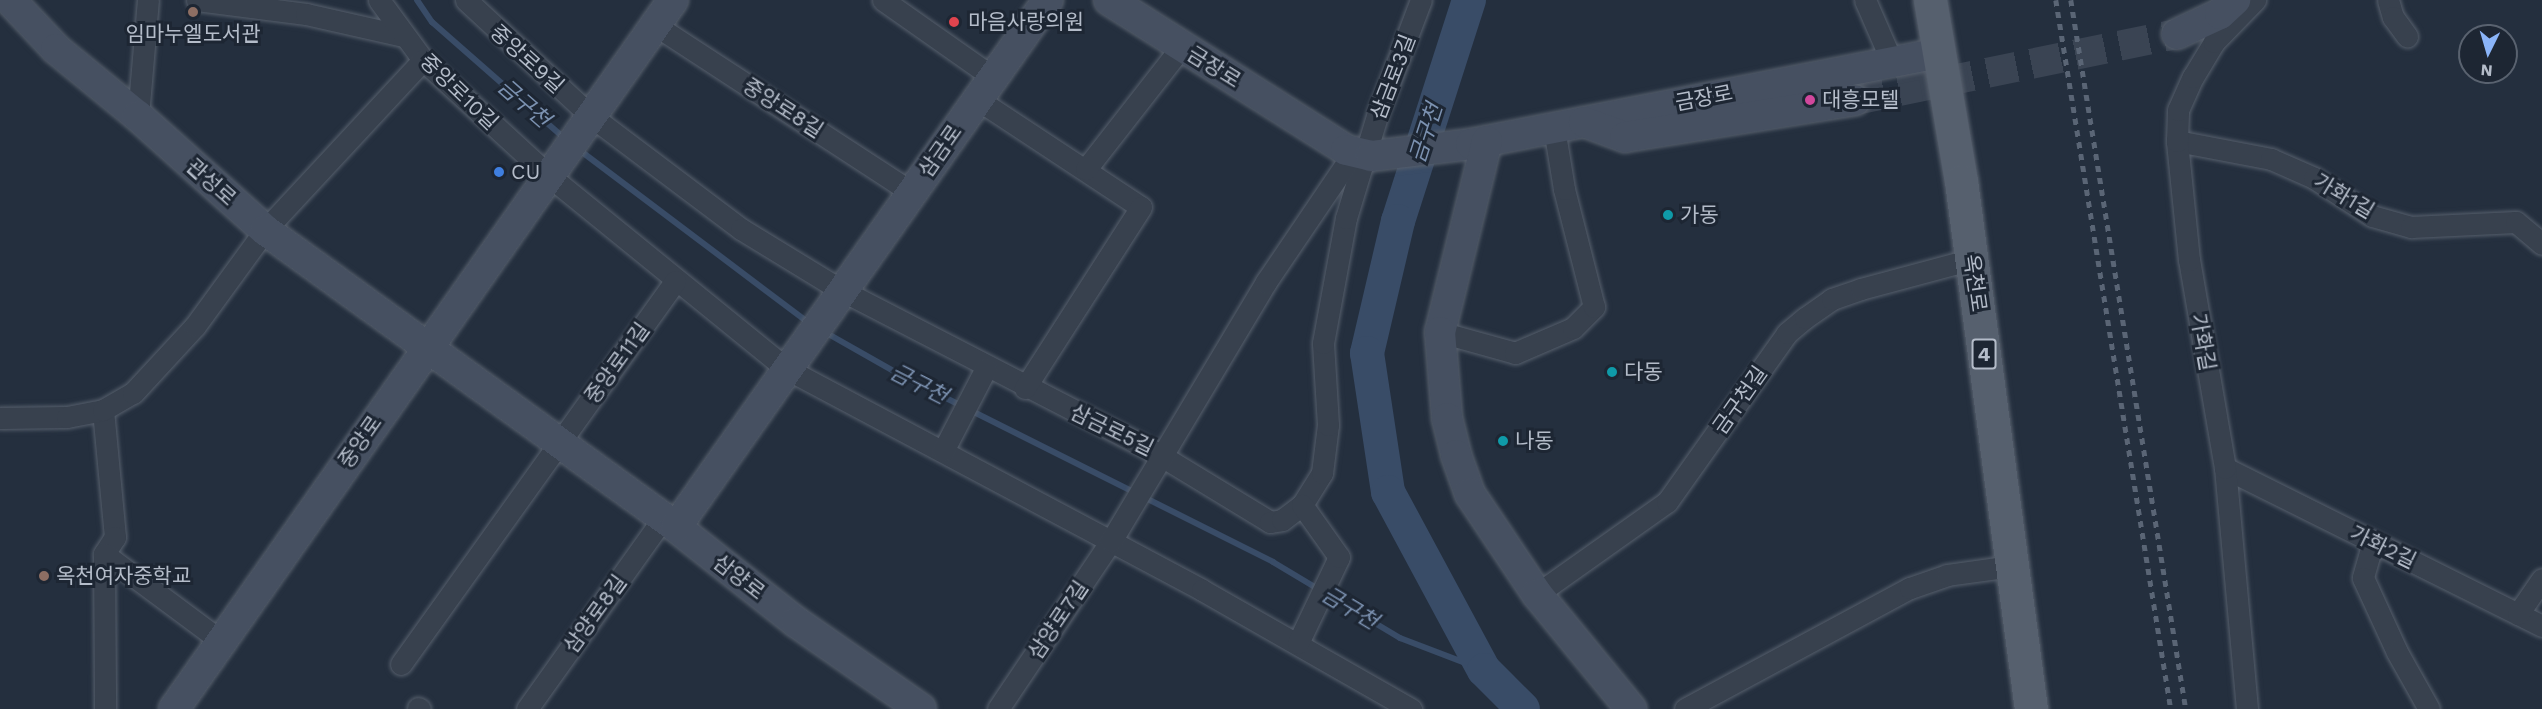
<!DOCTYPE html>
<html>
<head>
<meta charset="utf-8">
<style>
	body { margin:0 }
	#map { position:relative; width:2542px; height:709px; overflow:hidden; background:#242f3e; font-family:"Work Sans","Noto Sans KR",sans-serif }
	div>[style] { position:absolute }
	.stream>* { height:6px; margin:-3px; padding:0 3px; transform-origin:3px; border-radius:3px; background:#394c67 }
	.river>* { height:34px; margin:-17px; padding:0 17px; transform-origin:17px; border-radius:17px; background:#394c67 }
	.secondary-tunnel>* { height:30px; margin-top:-15px; transform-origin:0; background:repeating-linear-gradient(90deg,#3a4453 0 30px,transparent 0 45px) }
	.roads { filter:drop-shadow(0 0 2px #565f6c) drop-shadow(0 0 2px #565f6c) }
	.street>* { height:21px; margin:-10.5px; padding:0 10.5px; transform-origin:10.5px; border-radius:10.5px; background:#38414e }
	.secondary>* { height:30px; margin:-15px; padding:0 15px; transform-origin:15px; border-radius:15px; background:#465061 }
	.primary>* { height:33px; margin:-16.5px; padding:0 16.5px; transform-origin:16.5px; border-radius:16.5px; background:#56606e }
	.rail>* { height:4.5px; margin-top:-2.25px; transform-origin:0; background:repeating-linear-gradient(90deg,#5a6575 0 6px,transparent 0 12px) }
	.dots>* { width:16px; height:16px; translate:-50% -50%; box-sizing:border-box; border:3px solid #1d2633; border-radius:50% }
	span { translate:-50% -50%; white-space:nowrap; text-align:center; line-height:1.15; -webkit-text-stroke:6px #1d2633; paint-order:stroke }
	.shield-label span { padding:2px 4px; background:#1d2633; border:2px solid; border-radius:4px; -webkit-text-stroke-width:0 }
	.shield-label { font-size:20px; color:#b4bcc9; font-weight:700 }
	.poi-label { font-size:21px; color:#b4bcc9 }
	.left { translate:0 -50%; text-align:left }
	.street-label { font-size:21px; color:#b4bcc9 }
	.water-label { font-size:22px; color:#7c92b1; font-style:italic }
	.north { position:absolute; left:2458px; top:24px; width:60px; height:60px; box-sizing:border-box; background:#1d2633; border:2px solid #59626f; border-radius:50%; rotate:185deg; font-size:16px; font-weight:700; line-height:24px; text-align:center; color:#b4bcc9 }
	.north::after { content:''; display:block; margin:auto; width:21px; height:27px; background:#8ab4f8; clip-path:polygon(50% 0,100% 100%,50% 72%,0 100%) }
</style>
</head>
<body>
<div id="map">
	<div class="stream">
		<div style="left:417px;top:0;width:27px;rotate:56deg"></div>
		<div style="left:432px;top:22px;width:177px;rotate:41.3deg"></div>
		<div style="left:578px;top:149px;width:289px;rotate:37deg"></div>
		<div style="left:823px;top:331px;width:93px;rotate:29.6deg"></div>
		<div style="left:904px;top:377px;width:413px;rotate:26.6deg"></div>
		<div style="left:1273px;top:562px;width:148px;rotate:30.9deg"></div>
		<div style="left:1400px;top:638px;width:90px;rotate:20.9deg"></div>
	</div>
	<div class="river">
		<div style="left:1469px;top:0;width:232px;rotate:107.8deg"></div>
		<div style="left:1398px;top:221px;width:136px;rotate:103.2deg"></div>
		<div style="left:1367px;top:353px;width:141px;rotate:81.4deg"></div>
		<div style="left:1388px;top:492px;width:202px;rotate:61.7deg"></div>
		<div style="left:1484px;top:670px;width:55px;rotate:45deg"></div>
	</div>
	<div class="secondary-tunnel">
		<div style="left:1855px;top:100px;width:329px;rotate:-11.6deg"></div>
	</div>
	<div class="roads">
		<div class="street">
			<div style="left:197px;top:0;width:110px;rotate:7.3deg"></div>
			<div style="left:306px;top:14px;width:100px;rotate:12.7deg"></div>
			<div style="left:379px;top:0;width:74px;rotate:53.7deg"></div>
			<div style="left:423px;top:60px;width:170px;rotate:42.6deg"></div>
			<div style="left:548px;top:175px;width:308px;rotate:39.1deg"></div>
			<div style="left:787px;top:369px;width:470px;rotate:28deg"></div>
			<div style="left:1202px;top:590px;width:241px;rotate:29.7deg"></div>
			<div style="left:466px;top:0;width:171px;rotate:42.9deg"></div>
			<div style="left:591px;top:116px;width:188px;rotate:37deg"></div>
			<div style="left:741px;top:229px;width:117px;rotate:31.4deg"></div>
			<div style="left:841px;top:290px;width:359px;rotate:27.3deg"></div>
			<div style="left:1160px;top:455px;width:129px;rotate:31.3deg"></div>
			<div style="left:1270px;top:522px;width:12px;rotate:-9deg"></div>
			<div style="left:1282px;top:520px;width:25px;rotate:-37deg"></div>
			<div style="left:1302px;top:505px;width:38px;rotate:-58deg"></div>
			<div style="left:1322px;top:473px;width:48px;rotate:-82.9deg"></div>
			<div style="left:1328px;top:425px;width:82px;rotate:-93.5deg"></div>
			<div style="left:1323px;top:343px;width:127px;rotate:-79.6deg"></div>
			<div style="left:1346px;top:218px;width:110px;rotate:-73.1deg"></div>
			<div style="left:1378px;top:113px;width:121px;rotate:-69.2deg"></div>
			<div style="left:883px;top:0;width:136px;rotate:35.1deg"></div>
			<div style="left:1865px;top:0;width:68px;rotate:66.5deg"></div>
			<div style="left:2388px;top:0;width:18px;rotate:74deg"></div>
			<div style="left:2393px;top:17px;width:24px;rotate:54deg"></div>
			<div style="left:655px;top:25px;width:306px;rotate:33.1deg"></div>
			<div style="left:977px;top:99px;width:196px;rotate:33.4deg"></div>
			<div style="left:1141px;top:207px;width:215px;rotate:122.7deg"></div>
			<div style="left:138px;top:116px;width:116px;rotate:-85.1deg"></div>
			<div style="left:2177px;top:141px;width:96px;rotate:10.8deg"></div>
			<div style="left:2271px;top:159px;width:47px;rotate:23.8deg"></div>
			<div style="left:2314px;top:178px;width:69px;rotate:33.2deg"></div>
			<div style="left:2372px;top:216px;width:41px;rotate:15.8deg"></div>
			<div style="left:2411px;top:227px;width:105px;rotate:-2.7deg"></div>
			<div style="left:2516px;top:222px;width:34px;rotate:40deg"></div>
			<div style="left:1086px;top:169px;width:156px;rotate:-52deg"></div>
			<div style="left:1440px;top:332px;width:78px;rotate:15.6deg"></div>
			<div style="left:1515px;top:353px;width:63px;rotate:-23.3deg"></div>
			<div style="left:1573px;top:328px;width:30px;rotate:-45deg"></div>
			<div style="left:1594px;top:307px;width:122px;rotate:-104.3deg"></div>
			<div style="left:1564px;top:189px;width:62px;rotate:-99.3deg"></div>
			<div style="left:103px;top:410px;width:128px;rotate:84.6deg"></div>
			<div style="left:115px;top:537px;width:20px;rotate:123deg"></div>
			<div style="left:104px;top:554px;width:155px;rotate:89.6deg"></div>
			<div style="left:0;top:418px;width:67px;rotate:-0.9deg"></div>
			<div style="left:67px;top:417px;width:37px;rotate:-11deg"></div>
			<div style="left:103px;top:410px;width:34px;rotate:-30deg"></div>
			<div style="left:133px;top:393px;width:91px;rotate:-47.2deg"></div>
			<div style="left:195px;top:326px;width:119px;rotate:-53.9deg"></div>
			<div style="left:265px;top:230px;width:232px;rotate:-47.1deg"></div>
			<div style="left:943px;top:451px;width:93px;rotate:-62.6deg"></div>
			<div style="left:2225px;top:468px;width:354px;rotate:26.5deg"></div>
			<div style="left:2373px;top:542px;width:37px;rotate:106deg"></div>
			<div style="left:2363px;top:578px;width:81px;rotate:65.3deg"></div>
			<div style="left:2397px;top:652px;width:65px;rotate:60.7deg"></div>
			<div style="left:104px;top:554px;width:146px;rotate:36.6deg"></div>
			<div style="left:1537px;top:594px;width:159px;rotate:-35.3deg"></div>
			<div style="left:1667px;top:502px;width:207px;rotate:-54.6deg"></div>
			<div style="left:1787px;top:333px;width:23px;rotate:-40deg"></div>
			<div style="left:1805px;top:318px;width:33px;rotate:-35deg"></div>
			<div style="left:1832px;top:299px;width:31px;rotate:-19deg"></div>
			<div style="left:1861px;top:289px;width:115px;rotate:-15.1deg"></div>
			<div style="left:2518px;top:614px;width:42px;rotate:-55.6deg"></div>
			<div style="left:1298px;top:643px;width:95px;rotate:-64.5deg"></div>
			<div style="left:1339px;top:557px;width:64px;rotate:-125.4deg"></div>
			<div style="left:401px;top:664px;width:471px;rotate:-54.4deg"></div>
			<div style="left:418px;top:708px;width:2px;rotate:27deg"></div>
			<div style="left:527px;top:709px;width:234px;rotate:-54.5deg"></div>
			<div style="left:998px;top:709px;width:202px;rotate:-56.1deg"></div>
			<div style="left:1111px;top:541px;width:302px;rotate:-59.1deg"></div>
			<div style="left:1266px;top:282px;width:157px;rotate:-55.9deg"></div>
			<div style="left:1685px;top:709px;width:255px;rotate:-28.3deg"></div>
			<div style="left:1910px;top:588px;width:39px;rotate:-19deg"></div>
			<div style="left:1947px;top:575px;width:66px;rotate:-7.9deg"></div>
			<div style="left:2247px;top:709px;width:242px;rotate:-95.2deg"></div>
			<div style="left:2225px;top:468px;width:211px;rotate:-99.8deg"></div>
			<div style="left:2189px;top:260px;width:120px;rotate:-95.8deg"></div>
			<div style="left:2177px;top:141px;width:31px;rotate:-88deg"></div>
			<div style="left:2178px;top:110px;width:36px;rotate:-66deg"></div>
			<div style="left:2193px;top:77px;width:41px;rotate:-59deg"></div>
			<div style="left:2214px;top:42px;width:59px;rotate:-45.7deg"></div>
		</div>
		<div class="secondary">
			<div style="left:10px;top:0;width:67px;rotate:46.8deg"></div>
			<div style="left:56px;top:49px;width:106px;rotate:39.3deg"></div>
			<div style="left:138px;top:116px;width:171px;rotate:41.9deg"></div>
			<div style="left:265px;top:230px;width:507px;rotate:35.85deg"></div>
			<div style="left:676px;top:527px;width:153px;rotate:38.4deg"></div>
			<div style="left:796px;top:622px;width:152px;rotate:34.8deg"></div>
			<div style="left:1109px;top:0;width:280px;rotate:32.3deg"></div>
			<div style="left:1346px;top:150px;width:26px;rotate:13deg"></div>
			<div style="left:1371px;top:156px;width:101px;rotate:-6.8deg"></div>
			<div style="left:1471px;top:144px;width:475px;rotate:-11deg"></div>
			<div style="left:2177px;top:34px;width:47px;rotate:-24.9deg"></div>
			<div style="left:2220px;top:14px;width:21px;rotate:-43deg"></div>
			<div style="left:1584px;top:122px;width:44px;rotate:20.1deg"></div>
			<div style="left:1625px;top:137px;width:233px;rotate:-9.1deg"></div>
			<div style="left:1487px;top:141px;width:197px;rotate:103.8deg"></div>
			<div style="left:1440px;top:332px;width:86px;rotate:85.3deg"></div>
			<div style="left:1447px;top:418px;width:38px;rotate:76deg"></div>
			<div style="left:1456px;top:455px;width:41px;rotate:70.3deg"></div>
			<div style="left:1470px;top:494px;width:120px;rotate:56.2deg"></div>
			<div style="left:1537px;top:594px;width:149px;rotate:50.7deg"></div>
			<div style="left:676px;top:527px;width:645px;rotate:-54.78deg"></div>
			<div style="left:174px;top:709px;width:867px;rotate:-54.86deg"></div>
		</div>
		<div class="primary">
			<div style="left:1930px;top:0;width:184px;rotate:80.3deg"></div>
			<div style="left:1961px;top:181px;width:533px;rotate:82.45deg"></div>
		</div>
	</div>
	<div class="rail">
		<div style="left:2056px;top:0;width:718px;rotate:80.79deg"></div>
		<div style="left:2071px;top:0;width:718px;rotate:80.79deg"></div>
	</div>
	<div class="dots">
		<div style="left:193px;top:12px;background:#8d6e63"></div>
		<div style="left:954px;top:22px;background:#e0444e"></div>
		<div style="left:1810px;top:100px;background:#d1479c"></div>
		<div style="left:499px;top:172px;background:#3f7fe0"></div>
		<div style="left:1668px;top:215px;background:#0f9aa8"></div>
		<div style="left:1612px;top:372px;background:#0f9aa8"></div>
		<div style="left:1503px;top:441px;background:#0f9aa8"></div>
		<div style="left:44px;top:576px;background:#8d6e63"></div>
	</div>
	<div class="shield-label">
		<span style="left:1984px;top:354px">4</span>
	</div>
	<div class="poi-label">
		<span class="left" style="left:968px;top:22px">마음사랑의원</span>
		<span style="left:193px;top:34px">임마누엘도서관</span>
		<span class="left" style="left:1822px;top:100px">대흥모텔</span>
		<span class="left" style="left:511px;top:172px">CU</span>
		<span class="left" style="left:1680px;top:215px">가동</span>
		<span class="left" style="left:1624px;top:372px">다동</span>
		<span class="left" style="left:1515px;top:441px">나동</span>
		<span class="left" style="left:56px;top:576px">옥천여자중학교</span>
	</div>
	<div class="street-label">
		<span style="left:527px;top:59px;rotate:42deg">중앙로9길</span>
		<span style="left:1214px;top:67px;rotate:32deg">금장로</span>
		<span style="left:1393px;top:77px;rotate:-69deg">삼금로3길</span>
		<span style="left:459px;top:92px;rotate:44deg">중앙로10길</span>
		<span style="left:1704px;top:98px;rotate:-11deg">금장로</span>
		<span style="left:783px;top:108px;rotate:33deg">중앙로8길</span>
		<span style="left:940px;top:151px;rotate:-55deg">삼금로</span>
		<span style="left:211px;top:182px;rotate:42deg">관성로</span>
		<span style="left:2344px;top:196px;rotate:31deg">가화1길</span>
		<span style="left:1975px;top:283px;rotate:82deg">옥천로</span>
		<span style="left:2203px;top:342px;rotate:80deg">가화길</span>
		<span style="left:617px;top:363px;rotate:-54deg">중앙로11길</span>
		<span style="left:1740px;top:400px;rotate:-55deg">금구천길</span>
		<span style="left:1112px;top:430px;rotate:26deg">삼금로5길</span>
		<span style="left:360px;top:442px;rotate:-55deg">중앙로</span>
		<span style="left:2383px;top:547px;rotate:26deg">가화2길</span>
		<span style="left:739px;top:577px;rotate:38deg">삼양로</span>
		<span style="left:595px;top:614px;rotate:-54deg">삼양로8길</span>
		<span style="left:1058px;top:620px;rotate:-56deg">삼양로7길</span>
	</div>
	<div class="water-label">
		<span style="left:524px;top:103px;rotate:41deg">금구천</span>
		<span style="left:1426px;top:133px;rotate:-72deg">금구천</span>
		<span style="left:919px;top:384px;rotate:27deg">금구천</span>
		<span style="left:1350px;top:608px;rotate:31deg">금구천</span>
	</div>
	<div class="north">N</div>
</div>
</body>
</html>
